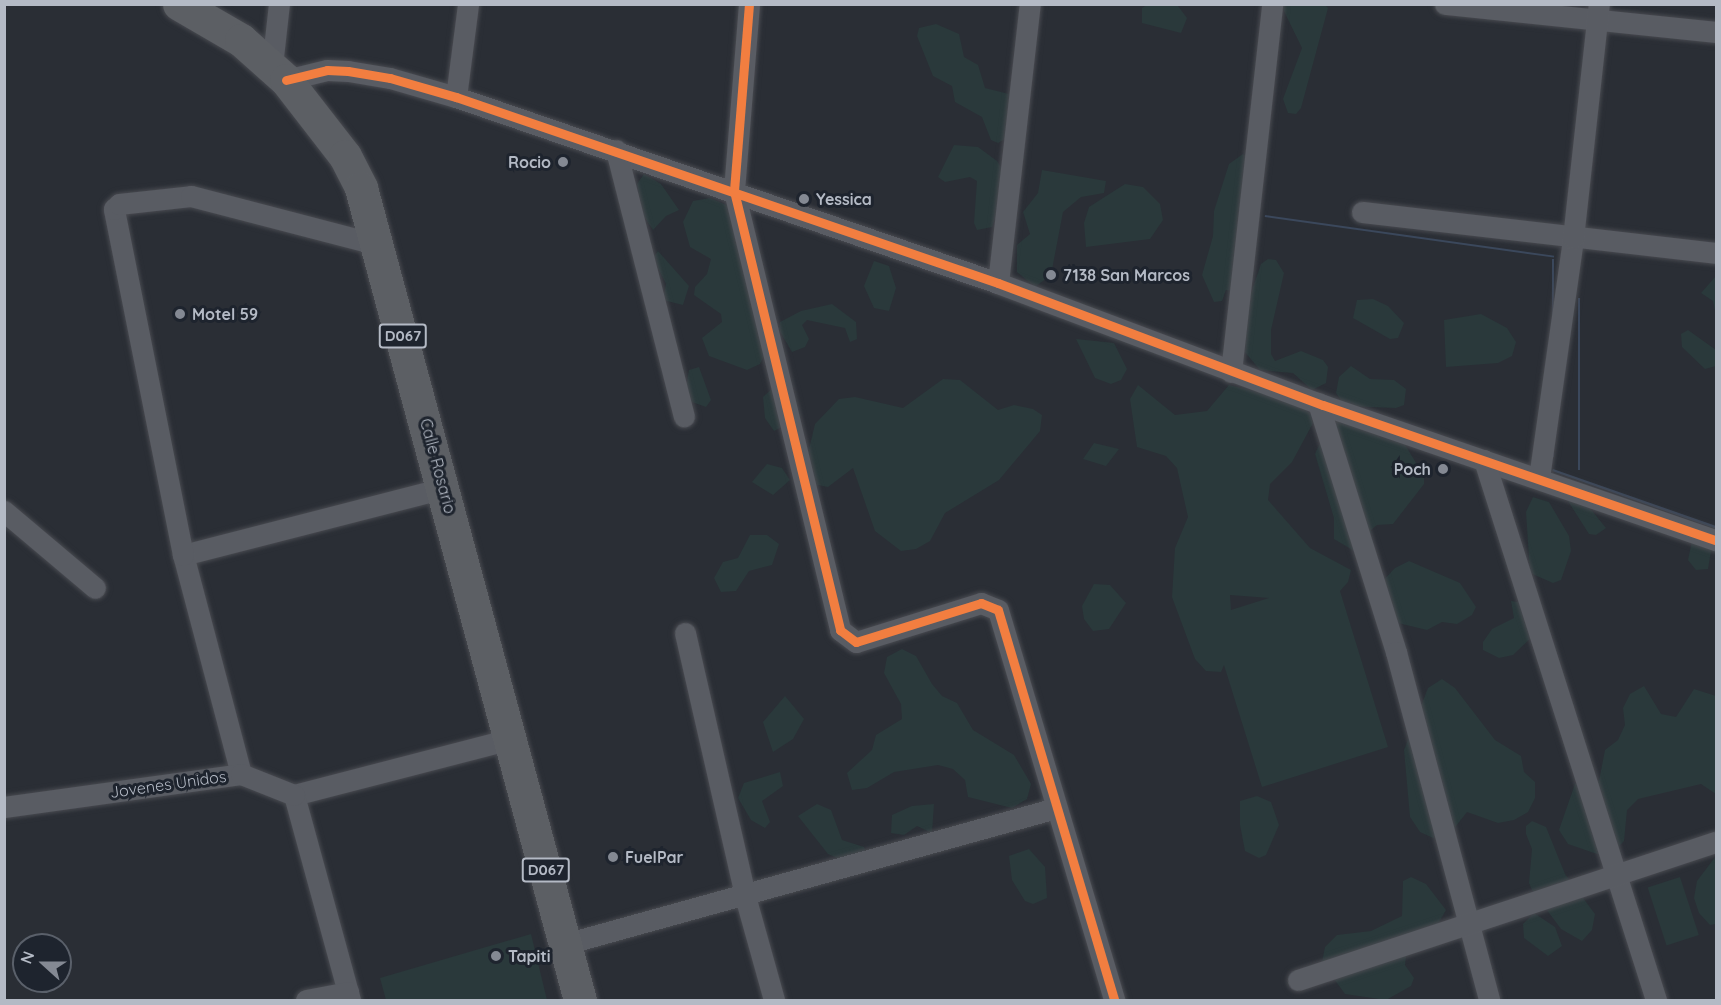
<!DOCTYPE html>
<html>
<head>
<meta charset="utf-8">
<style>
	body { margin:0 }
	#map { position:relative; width:1721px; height:1005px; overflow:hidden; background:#2a2e35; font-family:Quicksand,sans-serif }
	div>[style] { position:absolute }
	.green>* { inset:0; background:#2a393b; transform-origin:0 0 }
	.water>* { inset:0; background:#3b485c; transform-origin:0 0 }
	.roads { filter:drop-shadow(0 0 2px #484a50) drop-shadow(0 0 2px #484a50) }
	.street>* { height:21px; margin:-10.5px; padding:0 10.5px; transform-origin:10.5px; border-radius:10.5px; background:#595c63 }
	.primary>* { height:33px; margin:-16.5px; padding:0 16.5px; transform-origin:16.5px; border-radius:16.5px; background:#5c5f64 }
	.cycleway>* { height:9px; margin:-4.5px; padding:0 4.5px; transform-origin:4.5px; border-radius:4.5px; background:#f27e40 }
	.dots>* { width:16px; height:16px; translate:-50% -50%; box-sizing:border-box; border:3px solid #1e242e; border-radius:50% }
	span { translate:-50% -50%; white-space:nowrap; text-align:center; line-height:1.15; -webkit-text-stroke:6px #1e242e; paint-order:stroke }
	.shield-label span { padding:2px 4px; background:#1e242e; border:2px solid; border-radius:4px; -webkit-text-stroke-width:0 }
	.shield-label { font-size:15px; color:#b4bac5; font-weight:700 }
	.poi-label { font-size:16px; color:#b4bac5; font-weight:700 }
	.right { translate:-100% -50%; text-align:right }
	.left { translate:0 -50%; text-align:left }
	.street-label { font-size:16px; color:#b4bac5 }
	.frame { position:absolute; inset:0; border:6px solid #b4bac5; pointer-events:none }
	.north { position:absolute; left:12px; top:933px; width:60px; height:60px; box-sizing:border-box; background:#1e242e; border:2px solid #5a606a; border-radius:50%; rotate:291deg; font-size:16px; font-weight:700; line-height:24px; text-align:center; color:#b4bac5 }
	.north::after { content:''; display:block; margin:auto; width:21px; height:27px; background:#848993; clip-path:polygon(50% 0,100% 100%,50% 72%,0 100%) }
</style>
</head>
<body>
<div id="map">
	<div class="green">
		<div style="clip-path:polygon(1147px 5px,1178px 6px,1187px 18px,1181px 33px,1142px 23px,1142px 8px)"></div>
		<div style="clip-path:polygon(1281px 5px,1325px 5px,1328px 8px,1301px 108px,1296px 114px,1288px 113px,1283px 99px,1302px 48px)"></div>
		<div style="clip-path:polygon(936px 24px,959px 34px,964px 57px,978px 65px,985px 88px,1017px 96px,1012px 135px,998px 143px,991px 140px,982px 117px,955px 102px,952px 86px,933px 76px,917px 36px,919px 28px)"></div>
		<div style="clip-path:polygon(954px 145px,978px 147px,997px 161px,1010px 181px,992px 227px,977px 230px,974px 223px,977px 181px,970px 177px,945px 182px,938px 177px)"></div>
		<div style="clip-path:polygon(1243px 154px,1250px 159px,1240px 293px,1226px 290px,1222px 301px,1214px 302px,1202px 275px,1213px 236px,1214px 211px,1229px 164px)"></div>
		<div style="clip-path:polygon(1042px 170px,1106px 181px,1104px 193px,1081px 197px,1063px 212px,1051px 275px,1035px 287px,1017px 272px,1017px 245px,1030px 234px,1023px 212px,1038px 193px)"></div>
		<div style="clip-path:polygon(644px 174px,661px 184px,679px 210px,666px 216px,653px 230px,643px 215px,637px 184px)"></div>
		<div style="clip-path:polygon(1125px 184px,1143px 187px,1160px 204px,1163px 220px,1150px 239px,1086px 247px,1084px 223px,1089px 207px)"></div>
		<div style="clip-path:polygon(710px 198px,740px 211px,774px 334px,760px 364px,747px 370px,709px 356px,702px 338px,722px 322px,721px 314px,694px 295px,695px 287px,707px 274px,711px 259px,690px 247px,683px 222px,693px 201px)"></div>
		<div style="clip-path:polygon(658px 251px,689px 286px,683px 305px,663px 300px,666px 284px,653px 258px)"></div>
		<div style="clip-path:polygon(1268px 259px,1276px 260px,1284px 273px,1271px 330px,1271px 354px,1275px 361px,1301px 351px,1323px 360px,1328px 367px,1326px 383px,1312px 390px,1293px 373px,1260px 370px,1245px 352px,1248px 302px,1261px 264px)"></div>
		<div style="clip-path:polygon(874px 261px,889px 266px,896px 288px,889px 311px,874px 308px,864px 286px)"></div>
		<div style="clip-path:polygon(1716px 276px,1716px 316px,1713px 301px,1701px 293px)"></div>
		<div style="clip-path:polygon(1373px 299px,1388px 306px,1404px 323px,1398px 338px,1390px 339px,1353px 318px,1357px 300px)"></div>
		<div style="clip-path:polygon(832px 304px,856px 322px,857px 339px,850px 342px,845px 328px,807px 320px,802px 325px,809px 339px,805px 347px,792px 352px,779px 330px,780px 322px,801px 311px)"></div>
		<div style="clip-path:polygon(1481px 314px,1507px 328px,1516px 342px,1512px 356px,1498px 363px,1446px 367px,1444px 320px)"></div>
		<div style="clip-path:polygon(1688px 330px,1716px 350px,1716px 366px,1705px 369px,1682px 347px,1681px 334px)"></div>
		<div style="clip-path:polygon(1076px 339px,1114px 343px,1127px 369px,1121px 380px,1111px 384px,1095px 378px)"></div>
		<div style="clip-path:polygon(1351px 366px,1370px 379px,1394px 380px,1406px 389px,1404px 405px,1396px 408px,1345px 406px,1336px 393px,1339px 377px)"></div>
		<div style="clip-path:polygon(699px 367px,711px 400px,706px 407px,684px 399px,689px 370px)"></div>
		<div style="clip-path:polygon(943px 379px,960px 380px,998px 410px,1014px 405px,1033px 409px,1042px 415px,1040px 431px,999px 480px,945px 513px,930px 541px,916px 549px,901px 551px,875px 531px,853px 468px,828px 487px,813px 484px,804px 470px,815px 424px,839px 399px,855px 397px,903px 408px)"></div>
		<div style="clip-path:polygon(evenodd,1138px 385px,1175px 415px,1207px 411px,1229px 385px,1292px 400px,1310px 413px,1313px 423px,1292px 462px,1270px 484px,1268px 500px,1310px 548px,1351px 570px,1348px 582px,1340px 591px,1388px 747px,1262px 787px,1224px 665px,1221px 672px,1206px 671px,1195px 659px,1172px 597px,1175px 548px,1188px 517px,1177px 468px,1166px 456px,1137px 447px,1130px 399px,1138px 385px,1230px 595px,1269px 598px,1231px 610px,1230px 595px)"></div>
		<div style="clip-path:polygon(774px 387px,792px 422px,774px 431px,765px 418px,763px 397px)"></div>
		<div style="clip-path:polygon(1337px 417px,1363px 422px,1381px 438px,1404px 443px,1424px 476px,1424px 484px,1393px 524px,1377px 525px,1371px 530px,1369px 553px,1361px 555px,1334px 539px,1334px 518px,1315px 454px,1326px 430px)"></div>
		<div style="clip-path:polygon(1094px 443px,1119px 449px,1106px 466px,1083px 459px)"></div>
		<div style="clip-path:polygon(767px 464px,782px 468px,790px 480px,773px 495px,752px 482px)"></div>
		<div style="clip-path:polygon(1568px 490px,1576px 491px,1606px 528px,1596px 535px,1589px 534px,1568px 501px)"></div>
		<div style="clip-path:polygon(1533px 497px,1549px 502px,1569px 536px,1571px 551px,1561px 580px,1553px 583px,1530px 573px,1526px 512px)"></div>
		<div style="clip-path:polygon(750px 535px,767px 535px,779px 544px,772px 565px,749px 571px,736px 591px,721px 592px,714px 578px,723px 562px,738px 558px)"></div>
		<div style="clip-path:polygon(1693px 536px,1713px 539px,1708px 569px,1696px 570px,1688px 560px)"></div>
		<div style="clip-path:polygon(1409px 561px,1460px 583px,1476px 607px,1472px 615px,1457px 624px,1442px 622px,1427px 630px,1394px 622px,1379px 585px,1395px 568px)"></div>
		<div style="clip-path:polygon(1094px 584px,1110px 585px,1126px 603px,1109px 629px,1093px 631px,1084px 619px,1082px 606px)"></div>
		<div style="clip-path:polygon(1511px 601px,1524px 603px,1538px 631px,1513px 655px,1499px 658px,1483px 650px,1483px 642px,1492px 629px,1514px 618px)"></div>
		<div style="clip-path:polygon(902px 649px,916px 656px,932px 684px,942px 696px,957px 703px,973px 730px,1014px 755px,1031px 784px,1027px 799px,1012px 808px,968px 797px,965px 780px,953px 769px,938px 765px,894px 772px,867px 788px,852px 790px,847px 773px,872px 750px,876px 735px,902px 719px,901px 704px,884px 673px,887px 657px)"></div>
		<div style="clip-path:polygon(1442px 679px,1455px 688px,1495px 740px,1521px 756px,1524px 772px,1535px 782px,1535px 798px,1528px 812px,1514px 820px,1498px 823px,1467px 812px,1449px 835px,1433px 838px,1420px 832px,1410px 817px,1404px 750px,1428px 688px)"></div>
		<div style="clip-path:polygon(1644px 686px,1661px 714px,1676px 717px,1694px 689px,1716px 696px,1716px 794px,1701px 784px,1638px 799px,1627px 810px,1624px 841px,1613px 852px,1597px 854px,1568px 844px,1559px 830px,1575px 784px,1599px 781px,1605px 750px,1618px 740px,1625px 725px,1623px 708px,1630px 694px)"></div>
		<div style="clip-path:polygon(785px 696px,804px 719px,793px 739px,773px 752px,763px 722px)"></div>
		<div style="clip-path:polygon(780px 772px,783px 786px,762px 801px,770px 822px,765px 828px,751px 820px,738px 798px,744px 783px)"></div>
		<div style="clip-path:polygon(1257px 796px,1271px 802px,1279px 825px,1266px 855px,1259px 858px,1245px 851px,1240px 825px,1240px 801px)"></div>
		<div style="clip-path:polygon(817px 804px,831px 810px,842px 840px,864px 847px,867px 855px,842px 860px,828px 854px,798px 816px)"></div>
		<div style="clip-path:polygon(934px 804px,932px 833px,917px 826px,904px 835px,891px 833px,892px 815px,912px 806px)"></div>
		<div style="clip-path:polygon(1532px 821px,1546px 827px,1565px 874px,1595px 914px,1592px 930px,1582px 941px,1561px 929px,1532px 890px,1529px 883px,1532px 849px,1526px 834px,1526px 826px)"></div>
		<div style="clip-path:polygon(1029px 849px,1045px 867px,1047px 898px,1033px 904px,1025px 901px,1012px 880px,1009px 856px)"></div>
		<div style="clip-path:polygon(1716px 856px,1716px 924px,1710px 925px,1699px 913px,1694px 898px,1697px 881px)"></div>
		<div style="clip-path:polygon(1411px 877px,1426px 884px,1446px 910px,1438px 924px,1407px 950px,1405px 965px,1414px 978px,1411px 986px,1386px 1000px,1345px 994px,1322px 962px,1325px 947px,1337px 935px,1371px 931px,1402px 916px,1403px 881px)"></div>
		<div style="left:1680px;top:877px;width:61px;height:34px;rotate:72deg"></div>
		<div style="clip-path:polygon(1534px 913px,1555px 927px,1562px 946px,1548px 956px,1524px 938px,1523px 924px)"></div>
		<div style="clip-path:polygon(531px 934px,547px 1000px,386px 1000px,380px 978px)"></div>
	</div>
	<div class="water">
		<div style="left:1265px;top:215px;width:292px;height:2px;rotate:8deg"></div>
		<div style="left:1552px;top:259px;width:2px;height:198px"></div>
		<div style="left:1578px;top:298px;width:2px;height:172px"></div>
		<div style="clip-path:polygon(1553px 469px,1716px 526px,1716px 529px,1552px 471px)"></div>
	</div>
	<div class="roads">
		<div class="street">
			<div style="left:749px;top:4px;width:188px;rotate:94.6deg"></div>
			<div style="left:734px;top:191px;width:452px;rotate:76.4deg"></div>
			<div style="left:840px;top:630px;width:20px;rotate:37deg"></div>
			<div style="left:856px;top:642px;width:131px;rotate:-17.3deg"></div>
			<div style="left:981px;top:603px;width:18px;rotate:22deg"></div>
			<div style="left:998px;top:610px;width:407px;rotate:73.4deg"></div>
			<div style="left:1445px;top:4px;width:272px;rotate:5.9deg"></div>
			<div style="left:272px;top:66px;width:62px;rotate:-83.6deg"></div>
			<div style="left:286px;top:80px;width:42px;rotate:-13.7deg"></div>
			<div style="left:327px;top:70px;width:21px;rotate:3deg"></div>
			<div style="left:348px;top:71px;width:43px;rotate:9.5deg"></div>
			<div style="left:390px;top:78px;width:69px;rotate:16.1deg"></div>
			<div style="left:456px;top:97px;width:573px;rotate:18.94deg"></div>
			<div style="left:998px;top:283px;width:347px;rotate:20.6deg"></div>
			<div style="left:1323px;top:405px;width:416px;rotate:19deg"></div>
			<div style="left:456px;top:97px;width:94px;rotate:-82.6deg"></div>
			<div style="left:616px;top:150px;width:275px;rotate:75.7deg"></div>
			<div style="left:1362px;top:212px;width:356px;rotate:6.6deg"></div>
			<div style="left:998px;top:283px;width:281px;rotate:-83.5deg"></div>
			<div style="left:1231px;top:372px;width:370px;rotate:-83.6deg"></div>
			<div style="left:1318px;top:403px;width:261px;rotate:72.6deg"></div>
			<div style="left:1396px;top:652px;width:360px;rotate:75deg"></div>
			<div style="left:1484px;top:460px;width:567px;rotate:72.33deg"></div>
			<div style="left:1539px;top:478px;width:242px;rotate:-81.9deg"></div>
			<div style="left:1573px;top:238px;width:235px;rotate:-83.7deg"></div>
			<div style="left:4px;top:511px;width:119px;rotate:40.2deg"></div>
			<div style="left:183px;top:555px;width:269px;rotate:-14.4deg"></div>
			<div style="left:685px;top:633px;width:270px;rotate:77.1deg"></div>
			<div style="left:745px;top:896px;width:108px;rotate:74.4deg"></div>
			<div style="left:241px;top:774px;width:227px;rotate:-104.8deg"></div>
			<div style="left:183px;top:555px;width:353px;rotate:-101.3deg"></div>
			<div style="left:114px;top:209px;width:7px;rotate:-45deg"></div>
			<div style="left:119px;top:204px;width:72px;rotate:-6.3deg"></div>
			<div style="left:191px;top:196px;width:194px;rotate:14.6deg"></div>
			<div style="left:294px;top:795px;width:224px;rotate:-14.5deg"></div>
			<div style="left:294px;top:795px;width:213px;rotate:74.7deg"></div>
			<div style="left:4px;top:807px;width:239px;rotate:-7.9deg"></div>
			<div style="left:241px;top:774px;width:57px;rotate:21.6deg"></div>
			<div style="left:565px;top:944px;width:509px;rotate:-15.48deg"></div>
			<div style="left:1298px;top:980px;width:440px;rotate:-18.3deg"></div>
			<div style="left:306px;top:1000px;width:43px;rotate:-10.8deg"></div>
		</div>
		<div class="primary">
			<div style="left:179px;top:4px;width:72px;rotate:30.1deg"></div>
			<div style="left:241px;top:40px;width:60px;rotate:41.6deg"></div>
			<div style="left:286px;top:80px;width:96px;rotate:52.2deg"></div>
			<div style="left:345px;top:156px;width:36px;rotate:63deg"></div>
			<div style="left:361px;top:188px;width:841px;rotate:74.91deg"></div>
		</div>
	</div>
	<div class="cycleway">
		<div style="left:749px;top:4px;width:188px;rotate:94.6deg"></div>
		<div style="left:734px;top:191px;width:452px;rotate:76.4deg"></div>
		<div style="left:840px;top:630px;width:20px;rotate:37deg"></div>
		<div style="left:856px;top:642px;width:131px;rotate:-17.3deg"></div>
		<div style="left:981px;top:603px;width:18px;rotate:22deg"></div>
		<div style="left:998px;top:610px;width:407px;rotate:73.4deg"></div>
		<div style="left:286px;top:80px;width:42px;rotate:-13.7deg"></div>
		<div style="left:327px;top:70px;width:21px;rotate:3deg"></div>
		<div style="left:348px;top:71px;width:43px;rotate:9.5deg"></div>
		<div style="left:390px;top:78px;width:69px;rotate:16.1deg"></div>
		<div style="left:456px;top:97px;width:573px;rotate:18.94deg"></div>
		<div style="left:998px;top:283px;width:347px;rotate:20.6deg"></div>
		<div style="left:1323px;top:405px;width:416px;rotate:19deg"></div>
	</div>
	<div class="dots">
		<div style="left:563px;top:162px;background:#848993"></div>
		<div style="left:804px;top:199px;background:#848993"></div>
		<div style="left:1051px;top:275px;background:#848993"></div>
		<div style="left:180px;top:314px;background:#848993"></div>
		<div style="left:1443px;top:469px;background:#848993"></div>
		<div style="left:613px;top:857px;background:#848993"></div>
		<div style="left:496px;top:956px;background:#848993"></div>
	</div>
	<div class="shield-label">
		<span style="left:403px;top:336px">D067</span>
		<span style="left:546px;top:870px">D067</span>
	</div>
	<div class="poi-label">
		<span class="right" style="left:551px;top:162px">Rocio</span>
		<span class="left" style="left:816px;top:199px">Yessica</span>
		<span class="left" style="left:1063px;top:275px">7138 San Marcos</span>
		<span class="left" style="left:192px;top:314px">Motel 59</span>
		<span class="right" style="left:1431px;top:469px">Poch</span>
		<span class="left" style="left:625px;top:857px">FuelPar</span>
		<span class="left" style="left:508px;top:956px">Tapiti</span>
	</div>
	<div class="street-label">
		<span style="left:438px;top:466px;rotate:75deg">Calle Rosario</span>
		<span style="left:168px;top:784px;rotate:-8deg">Jovenes Unidos</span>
	</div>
	<div class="frame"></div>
	<div class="north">N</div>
</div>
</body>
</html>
